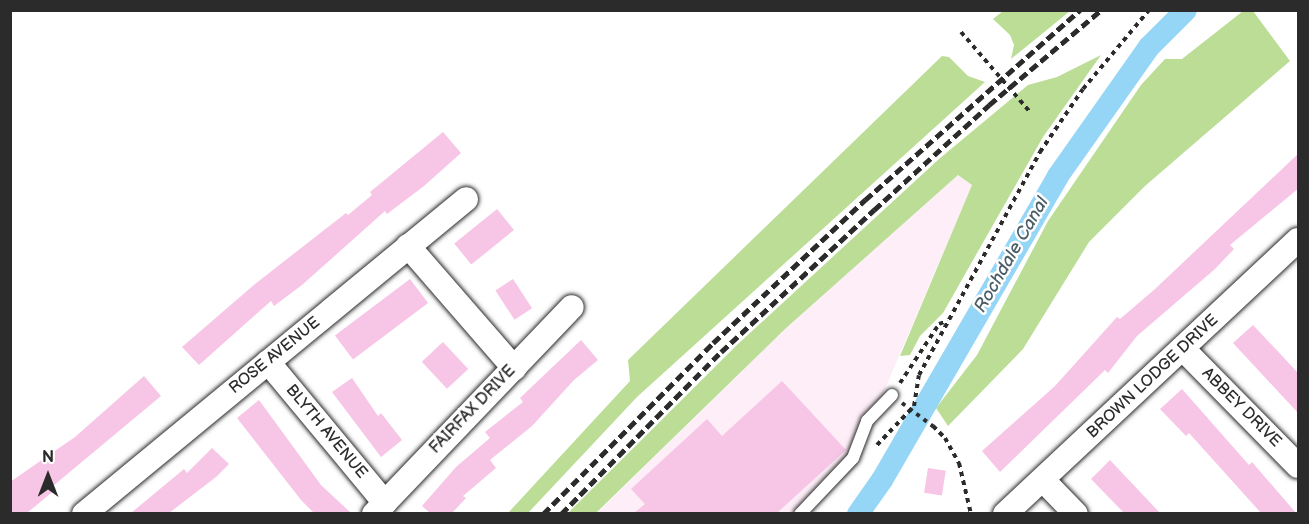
<!DOCTYPE html>
<html>
<head>
<meta charset="utf-8">
<style>
	body { margin:0 }
	#map { position:relative; width:1309px; height:524px; overflow:hidden; background:#fff; font-family:"Balsamiq Sans",sans-serif }
	div>[style] { position:absolute }
	.built>* { inset:0; background:#fdeef7 }
	.green>* { inset:0; background:#bbdd96 }
	.canal>* { height:22px; margin:-11px; padding:0 11px; transform-origin:11px; border-radius:11px; background:#95d6f7 }
	.building>* { inset:0; background:#f7c5e5; transform-origin:0 0 }
	.path>* { height:4px; margin-top:-2px; transform-origin:0; background:repeating-linear-gradient(90deg,#2b2b2b 0 4.5px,transparent 0 9px) }
	.roads { filter:drop-shadow(0 0 2px #2b2b2b) drop-shadow(0 0 2px #2b2b2b) }
	.lane>* { height:12px; margin:-6px; padding:0 6px; transform-origin:6px; border-radius:6px; background:#fff }
	.street>* { height:24px; margin:-12px; padding:0 12px; transform-origin:12px; border-radius:12px; background:#fff }
	.rail>* { height:4.5px; margin-top:-2.25px; transform-origin:0; background:repeating-linear-gradient(90deg,#2b2b2b 0 9px,transparent 0 13.5px) }
	.path-bridge>* { height:4px; margin-top:-2px; transform-origin:0; background:repeating-linear-gradient(90deg,#2b2b2b 0 4.5px,transparent 0 9px) }
	span { translate:-50% -50%; white-space:nowrap; text-align:center; line-height:1.15; -webkit-text-stroke:5px #fff; paint-order:stroke }
	.street-label { font-size:16px; color:#2b2b2b }
	.water-label { font-size:18px; color:#4b5e68; font-style:italic }
	.frame { position:absolute; inset:0; border:12px solid #2b2b2b; pointer-events:none }
	.north { position:absolute; left:18px; top:446px; width:60px; height:60px; -webkit-text-stroke:4px #fff; paint-order:stroke; rotate:0deg; font-size:16px; font-weight:700; line-height:24px; text-align:center; color:#2b2b2b }
	.north::after { content:''; display:block; margin:auto; width:21px; height:27px; background:#2b2b2b; clip-path:polygon(50% 0,100% 100%,50% 72%,0 100%) }
</style>
</head>
<body>
<div id="map">
	<div class="built">
		<div style="clip-path:polygon(958px 175px,972px 185px,865px 436px,857px 466px,807px 513px,596px 514px,785px 329px)"></div>
	</div>
	<div class="green">
		<div style="clip-path:polygon(1003px 11px,1003px 10px,1070px 11px,1011px 59px,1014px 45px,1010px 35px,993px 19px)"></div>
		<div style="clip-path:polygon(1243px 11px,1253px 11px,1290px 61px,1145px 186px,1089px 242px,1023px 349px,948px 426px,936px 408px,977px 355px,1048px 221px,1141px 85px,1165px 59px,1182px 59px)"></div>
		<div style="clip-path:polygon(1101px 55px,1043px 137px,943px 313px,920px 336px,910px 355px,900px 356px,972px 185px,958px 175px,785px 329px,596px 513px,568px 513px,738px 344px,939px 159px,1028px 85px,1057px 77px)"></div>
		<div style="clip-path:polygon(942px 56px,949px 57px,968px 76px,985px 82px,637px 397px,528px 513px,508px 513px,630px 381px,628px 360px)"></div>
	</div>
	<div class="canal">
		<div style="left:858px;top:514px;width:42px;rotate:-54.8deg"></div>
		<div style="left:882px;top:480px;width:351px;rotate:-59.9deg"></div>
		<div style="left:1058px;top:176px;width:158px;rotate:-54.8deg"></div>
		<div style="left:1149px;top:47px;width:52px;rotate:-45deg"></div>
	</div>
	<div class="building">
		<div style="clip-path:polygon(443px 132px,461px 153px,424px 186px,387px 214px,385px 211px,302px 285px,274px 306px,271px 301px,199px 365px,182px 347px,255px 284px,346px 213px,348px 215px,372px 195px,370px 192px)"></div>
		<div style="clip-path:polygon(1299px 153px,1299px 188px,1230px 245px,1234px 249px,1215px 269px,1137px 336px,1108px 373px,1105px 370px,1000px 472px,982px 451px,1055px 386px,1117px 317px,1120px 319px,1155px 289px)"></div>
		<div style="left:497px;top:209px;width:27px;height:55px;rotate:51deg"></div>
		<div style="left:410px;top:279px;width:30px;height:94px;rotate:53deg"></div>
		<div style="left:513px;top:279px;width:35px;height:21px;rotate:57deg"></div>
		<div style="clip-path:polygon(1253px 325px,1299px 374px,1299px 414px,1233px 343px)"></div>
		<div style="clip-path:polygon(581px 340px,598px 360px,574px 380px,532px 426px,490px 460px,496px 468px,463px 496px,466px 498px,452px 513px,430px 513px,422px 506px,456px 467px,490px 438px,485px 432px,523px 402px,520px 398px)"></div>
		<div style="left:443px;top:342px;width:37px;height:29px;rotate:47deg"></div>
		<div style="clip-path:polygon(144px 376px,161px 396px,53px 486px,56px 489px,27px 513px,10px 513px,10px 482px,75px 437px)"></div>
		<div style="clip-path:polygon(352px 378px,378px 416px,381px 413px,402px 440px,381px 457px,332px 392px)"></div>
		<div style="clip-path:polygon(782px 381px,846px 450px,777px 513px,634px 513px,645px 504px,631px 489px,707px 419px,722px 436px)"></div>
		<div style="clip-path:polygon(1182px 389px,1249px 465px,1252px 462px,1296px 513px,1261px 513px,1189px 433px,1186px 436px,1160px 409px)"></div>
		<div style="clip-path:polygon(259px 400px,321px 485px,351px 513px,314px 513px,301px 500px,237px 418px)"></div>
		<div style="clip-path:polygon(212px 448px,229px 464px,216px 477px,169px 513px,131px 513px,184px 469px,187px 473px)"></div>
		<div style="clip-path:polygon(1110px 460px,1160px 513px,1124px 513px,1091px 479px)"></div>
		<div style="left:928px;top:468px;width:18px;height:25px;rotate:9deg"></div>
	</div>
	<div class="path">
		<div style="left:961px;top:32px;width:106px;rotate:49.2deg"></div>
		<div style="left:900px;top:383px;width:71px;rotate:-56.5deg"></div>
		<div style="left:939px;top:324px;width:9px;rotate:-21deg"></div>
		<div style="left:933px;top:426px;width:17px;rotate:45deg"></div>
		<div style="left:945px;top:438px;width:29px;rotate:61deg"></div>
		<div style="left:959px;top:463px;width:52px;rotate:76.8deg"></div>
		<div style="left:877px;top:445px;width:54px;rotate:-46.5deg"></div>
		<div style="left:914px;top:406px;width:31px;rotate:-81deg"></div>
		<div style="left:919px;top:375px;width:254px;rotate:-61.5deg"></div>
		<div style="left:1040px;top:152px;width:76px;rotate:-55.7deg"></div>
		<div style="left:1083px;top:89px;width:103px;rotate:-50.1deg"></div>
	</div>
	<div class="roads">
		<div class="lane">
			<div style="left:800px;top:514px;width:77px;rotate:-46.6deg"></div>
			<div style="left:853px;top:458px;width:40px;rotate:-69deg"></div>
			<div style="left:867px;top:421px;width:36px;rotate:-46deg"></div>
		</div>
		<div class="street">
			<div style="left:408px;top:246px;width:162px;rotate:49deg"></div>
			<div style="left:1183px;top:349px;width:164px;rotate:45.5deg"></div>
			<div style="left:268px;top:362px;width:183px;rotate:50.3deg"></div>
			<div style="left:1043px;top:480px;width:47px;rotate:45.9deg"></div>
			<div style="left:84px;top:514px;width:495px;rotate:-39.5deg"></div>
			<div style="left:374px;top:514px;width:286px;rotate:-46.3deg"></div>
			<div style="left:1005px;top:514px;width:401px;rotate:-43.1deg"></div>
		</div>
	</div>
	<div class="rail">
		<div style="left:543px;top:514px;width:241px;rotate:-45.2deg"></div>
		<div style="left:713px;top:343px;width:209px;rotate:-43.3deg"></div>
		<div style="left:865px;top:200px;width:287px;rotate:-41.5deg"></div>
		<div style="left:561px;top:514px;width:228px;rotate:-45.4deg"></div>
		<div style="left:721px;top:352px;width:209px;rotate:-42.9deg"></div>
		<div style="left:874px;top:210px;width:156px;rotate:-42.4deg"></div>
		<div style="left:989px;top:105px;width:147px;rotate:-40.3deg"></div>
	</div>
	<div class="path-bridge">
		<div style="left:902px;top:403px;width:39px;rotate:37deg"></div>
	</div>
	<div class="street-label">
		<span style="left:275px;top:356px;rotate:-39deg">ROSE AVENUE</span>
		<span style="left:1153px;top:377px;rotate:-43deg">BROWN LODGE DRIVE</span>
		<span style="left:1241px;top:408px;rotate:45deg">ABBEY DRIVE</span>
		<span style="left:473px;top:410px;rotate:-46deg">FAIRFAX DRIVE</span>
		<span style="left:326px;top:432px;rotate:50deg">BLYTH AVENUE</span>
	</div>
	<div class="water-label">
		<span style="left:1012px;top:255px;rotate:-60deg">Rochdale Canal</span>
	</div>
	<div class="frame"></div>
	<div class="north">N</div>
</div>
</body>
</html>
